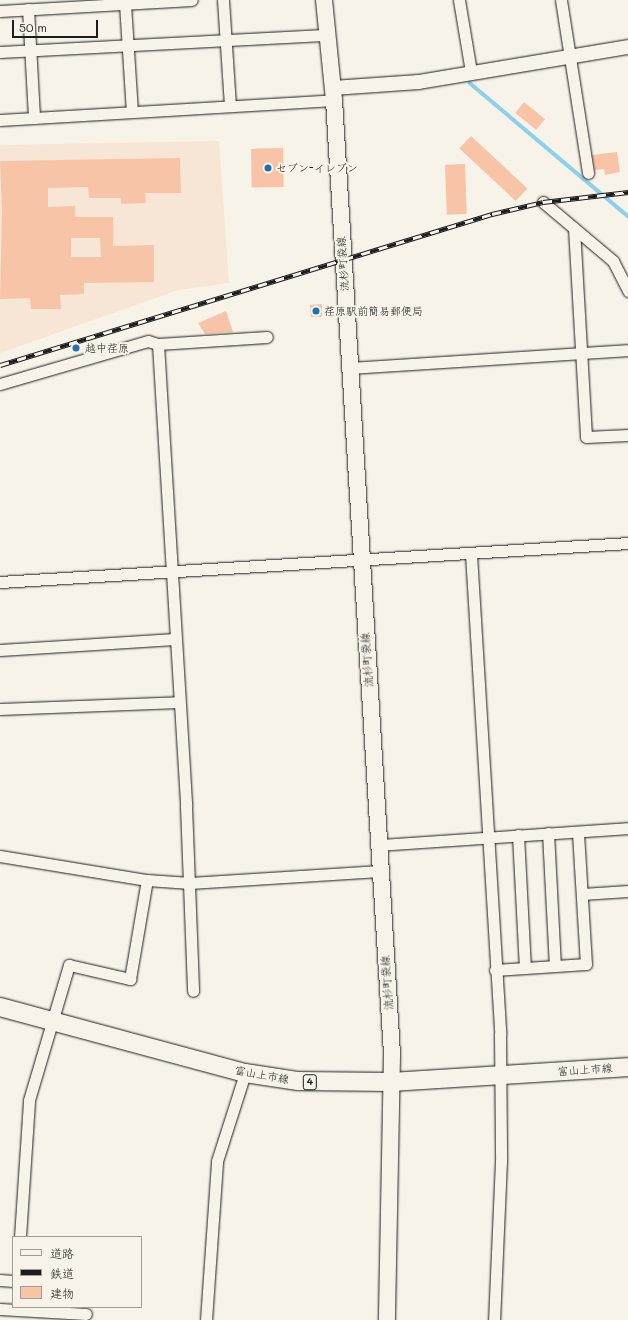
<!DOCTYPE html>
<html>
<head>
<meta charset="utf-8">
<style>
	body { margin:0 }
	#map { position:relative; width:628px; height:1320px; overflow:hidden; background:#f7f3e8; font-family:Mali,"Klee One",sans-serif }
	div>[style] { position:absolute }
	.built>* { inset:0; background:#f7e5d5 }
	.stream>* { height:3.5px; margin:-1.75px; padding:0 1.75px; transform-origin:1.75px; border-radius:1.75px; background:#8cd0ee }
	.building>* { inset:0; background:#f8c4a8; transform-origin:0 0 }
	.roads { filter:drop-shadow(0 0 1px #1c1c1c) drop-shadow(0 0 1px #1c1c1c) }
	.minor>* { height:11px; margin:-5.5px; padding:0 5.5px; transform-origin:5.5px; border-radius:5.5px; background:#f7f3e8 }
	.tertiary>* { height:14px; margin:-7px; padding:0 7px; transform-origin:7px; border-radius:7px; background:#f7f3e8 }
	.secondary>* { height:16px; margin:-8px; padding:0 8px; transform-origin:8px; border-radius:8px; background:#f7f3e8 }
	.primary>* { height:18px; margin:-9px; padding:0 9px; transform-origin:9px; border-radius:9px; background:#f7f3e8 }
	.rail>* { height:4.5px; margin-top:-2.25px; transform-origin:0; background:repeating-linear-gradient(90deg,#f7f3e8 0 9px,#1c1c1c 0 18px); box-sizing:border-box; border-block:1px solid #1c1c1c }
	.dots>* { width:11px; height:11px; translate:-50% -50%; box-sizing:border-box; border:2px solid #f7f3e8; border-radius:50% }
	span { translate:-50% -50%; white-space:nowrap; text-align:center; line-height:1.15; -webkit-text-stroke:4px #f7f3e8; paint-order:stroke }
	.shield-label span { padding:1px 3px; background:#f7f3e8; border:1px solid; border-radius:3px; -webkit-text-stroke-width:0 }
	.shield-label { font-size:10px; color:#1c1c1c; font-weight:700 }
	.poi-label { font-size:11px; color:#1c1c1c }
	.left { translate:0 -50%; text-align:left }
	.street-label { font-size:11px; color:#1c1c1c }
	.legend { position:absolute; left:12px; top:1236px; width:130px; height:72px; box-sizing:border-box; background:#f7f3e8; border:1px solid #9f9d96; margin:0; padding:5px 7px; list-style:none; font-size:12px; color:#1c1c1c }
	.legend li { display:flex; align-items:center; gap:8px; height:20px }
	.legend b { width:20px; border:1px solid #9f9d96 }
	.scale { position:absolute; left:12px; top:20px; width:86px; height:18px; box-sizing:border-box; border:2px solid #1c1c1c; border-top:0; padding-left:5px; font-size:12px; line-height:14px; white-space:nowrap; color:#1c1c1c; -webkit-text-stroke:3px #f7f3e8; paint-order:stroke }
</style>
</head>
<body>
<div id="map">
	<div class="built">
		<div style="clip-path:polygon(219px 141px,229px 283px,178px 290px,0 353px,0 145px)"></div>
	</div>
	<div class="stream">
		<div style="left:470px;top:83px;width:207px;rotate:40.1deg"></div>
	</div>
	<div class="building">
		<div style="left:524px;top:102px;width:27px;height:14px;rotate:39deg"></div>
		<div style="left:471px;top:136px;width:77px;height:17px;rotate:43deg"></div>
		<div style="left:283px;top:148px;width:39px;height:32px;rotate:89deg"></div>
		<div style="clip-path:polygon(617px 152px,620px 172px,605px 175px,604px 169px,595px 170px,592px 155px)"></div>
		<div style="clip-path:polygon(evenodd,180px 158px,181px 193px,145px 193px,146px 203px,121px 204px,121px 198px,89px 198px,88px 187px,48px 188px,48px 207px,75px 206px,75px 217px,113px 217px,113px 246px,154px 245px,154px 282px,84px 283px,84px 294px,60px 295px,61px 309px,31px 309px,30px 298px,0 299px,2px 210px,0 161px,180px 158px,71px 238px,100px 238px,101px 257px,71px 257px,71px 238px)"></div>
		<div style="left:465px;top:164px;width:50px;height:20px;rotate:88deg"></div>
		<div style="clip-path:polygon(322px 304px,322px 317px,311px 317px,310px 305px)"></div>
		<div style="clip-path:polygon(226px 311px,233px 332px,205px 334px,198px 323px)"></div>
	</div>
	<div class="roads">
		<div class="minor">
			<div style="left:223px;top:0;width:106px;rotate:86.2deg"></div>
			<div style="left:459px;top:0;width:73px;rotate:80.5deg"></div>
			<div style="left:561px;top:0;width:175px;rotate:81.1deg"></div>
			<div style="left:125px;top:4px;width:108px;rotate:86.3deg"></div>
			<div style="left:28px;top:9px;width:109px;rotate:86.8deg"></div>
			<div style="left:0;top:11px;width:192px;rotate:-3.3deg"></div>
			<div style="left:0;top:52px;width:329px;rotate:-3deg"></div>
			<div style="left:0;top:120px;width:335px;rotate:-3.4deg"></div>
			<div style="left:543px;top:202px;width:92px;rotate:40.1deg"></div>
			<div style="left:613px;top:261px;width:34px;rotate:63deg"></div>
			<div style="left:574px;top:228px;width:209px;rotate:86.7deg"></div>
			<div style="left:586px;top:437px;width:42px;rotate:-2.7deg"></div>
			<div style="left:158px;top:344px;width:463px;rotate:86.5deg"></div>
			<div style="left:186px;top:806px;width:185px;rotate:87.8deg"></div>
			<div style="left:351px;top:368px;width:278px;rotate:-3.7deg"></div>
			<div style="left:0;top:384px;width:154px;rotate:-16.2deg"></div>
			<div style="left:148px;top:341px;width:10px;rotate:17deg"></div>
			<div style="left:158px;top:344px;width:109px;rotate:-3.7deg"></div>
			<div style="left:471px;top:554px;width:481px;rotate:86.5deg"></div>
			<div style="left:500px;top:1034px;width:127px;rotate:89.5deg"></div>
			<div style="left:501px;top:1161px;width:159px;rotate:92.5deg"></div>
			<div style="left:0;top:582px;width:629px;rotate:-3.55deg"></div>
			<div style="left:0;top:650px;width:175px;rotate:-3.6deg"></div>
			<div style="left:0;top:709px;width:179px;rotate:-2.2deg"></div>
			<div style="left:548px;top:833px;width:133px;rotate:87deg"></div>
			<div style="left:518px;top:835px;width:133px;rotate:87deg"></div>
			<div style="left:379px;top:845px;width:250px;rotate:-3.9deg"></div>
			<div style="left:0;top:856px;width:149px;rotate:9.3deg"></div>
			<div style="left:147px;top:880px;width:43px;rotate:4deg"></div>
			<div style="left:190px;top:883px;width:190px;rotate:-3.6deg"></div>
			<div style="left:582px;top:894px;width:46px;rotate:-3.7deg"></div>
			<div style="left:495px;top:970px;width:91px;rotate:-3.8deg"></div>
			<div style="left:586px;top:964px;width:132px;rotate:-93.5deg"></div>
			<div style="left:20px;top:1237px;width:137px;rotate:-86.2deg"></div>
			<div style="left:29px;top:1100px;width:141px;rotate:-73.5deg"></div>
			<div style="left:69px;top:965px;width:63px;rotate:12.9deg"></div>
			<div style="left:130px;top:979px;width:100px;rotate:-80.3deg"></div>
			<div style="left:0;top:1280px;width:13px;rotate:4deg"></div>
			<div style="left:0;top:1309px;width:86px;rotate:3.3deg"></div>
			<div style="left:206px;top:1320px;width:159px;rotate:-86deg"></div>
			<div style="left:217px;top:1161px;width:92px;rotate:-72.3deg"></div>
		</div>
		<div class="tertiary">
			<div style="left:333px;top:88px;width:86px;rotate:-4deg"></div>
			<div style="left:419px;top:82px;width:212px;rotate:-9.5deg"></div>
		</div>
		<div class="secondary">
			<div style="left:324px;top:0;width:100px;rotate:84.3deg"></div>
			<div style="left:334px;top:100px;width:957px;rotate:86.52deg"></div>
			<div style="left:392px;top:1055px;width:265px;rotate:91.1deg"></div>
		</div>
		<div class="primary">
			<div style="left:0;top:1007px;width:254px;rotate:15.1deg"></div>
			<div style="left:245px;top:1073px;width:54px;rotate:8.6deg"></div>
			<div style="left:298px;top:1081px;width:94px;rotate:0.6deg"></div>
			<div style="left:392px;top:1082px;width:236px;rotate:-3.6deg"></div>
		</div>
	</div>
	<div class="rail">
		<div style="left:0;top:365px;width:515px;rotate:-17.06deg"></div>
		<div style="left:492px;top:214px;width:52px;rotate:-13.2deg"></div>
		<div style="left:543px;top:202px;width:86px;rotate:-6.7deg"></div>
	</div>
	<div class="dots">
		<div style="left:268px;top:168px;background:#1f6fb2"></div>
		<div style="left:316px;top:311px;background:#1f6fb2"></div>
		<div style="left:76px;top:348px;background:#1f6fb2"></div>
	</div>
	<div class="shield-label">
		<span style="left:310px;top:1082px">4</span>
	</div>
	<div class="poi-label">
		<span class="left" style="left:276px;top:168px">セブン-イレブン</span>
		<span class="left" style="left:324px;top:311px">荏原駅前簡易郵便局</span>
		<span class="left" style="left:85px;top:348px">越中荏原</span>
	</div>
	<div class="street-label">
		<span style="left:343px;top:264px;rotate:-94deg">流杉町袋線</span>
		<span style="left:367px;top:660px;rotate:-94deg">流杉町袋線</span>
		<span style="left:387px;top:983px;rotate:-94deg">流杉町袋線</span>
		<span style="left:585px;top:1070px;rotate:-4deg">富山上市線</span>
		<span style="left:262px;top:1075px;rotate:10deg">富山上市線</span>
	</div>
	<ul class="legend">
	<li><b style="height:5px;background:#f7f3e8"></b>道路</li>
	<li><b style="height:5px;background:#1c1c1c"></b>鉄道</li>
	<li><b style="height:11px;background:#f8c4a8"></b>建物</li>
	</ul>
	<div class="scale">50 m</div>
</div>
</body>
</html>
